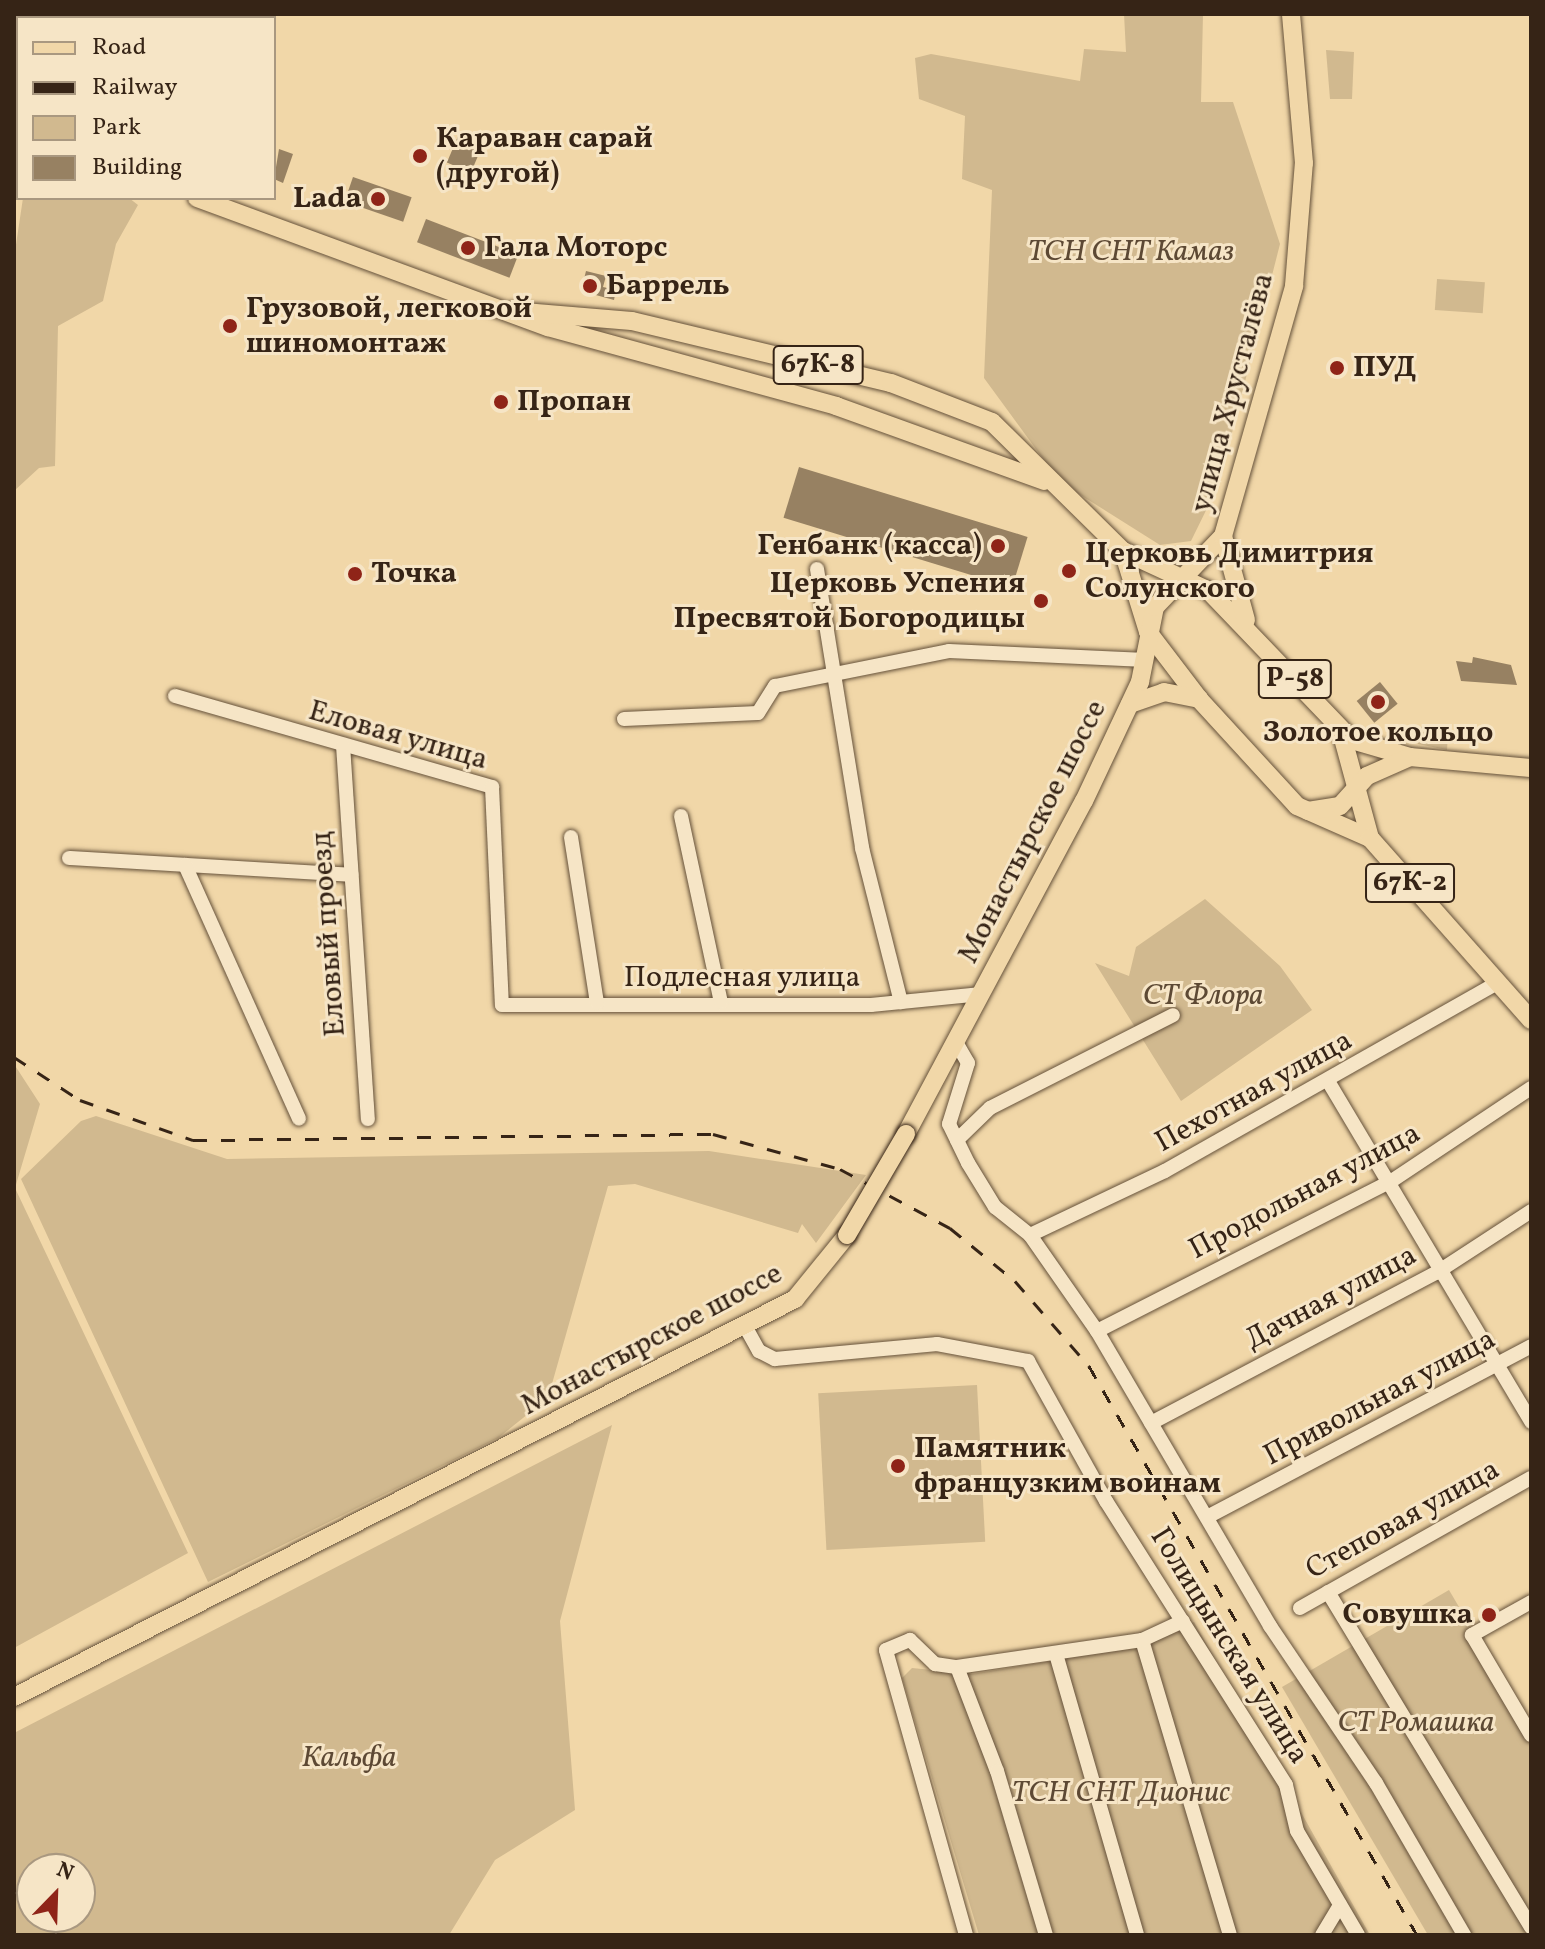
<!DOCTYPE html>
<html>
<head>
<meta charset="utf-8">
<style>
	body { margin:0 }
	#map { position:relative; width:1545px; height:1949px; overflow:hidden; background:#f1d7a8; font-family:Vollkorn,serif }
	div>[style] { position:absolute }
	.green>* { inset:0; background:#d1b98f; transform-origin:0 0 }
	.building>* { inset:0; background:#978162; transform-origin:0 0 }
	.roads { filter:drop-shadow(0 0 2px #65513a) drop-shadow(0 0 2px #65513a) }
	.minor>* { height:14px; margin:-7px; padding:0 7px; transform-origin:7px; border-radius:7px; background:#f6e5c6 }
	.major>* { height:18px; margin:-9px; padding:0 9px; transform-origin:9px; border-radius:9px; background:#f1d7a8 }
	.rail>* { height:3px; margin-top:-1.5px; transform-origin:0; background:repeating-linear-gradient(90deg,#362416 0 14px,transparent 0 28px) }
	.bridges { filter:drop-shadow(0 0 2px #362416) drop-shadow(0 0 2px #362416) }
	.major-bridge>* { height:18px; margin:-9px; padding:0 9px; transform-origin:9px; border-radius:9px; background:#f1d7a8 }
	.dots>* { width:22px; height:22px; translate:-50% -50%; box-sizing:border-box; border:4px solid #f6e5c6; border-radius:50% }
	span { translate:-50% -50%; white-space:nowrap; text-align:center; line-height:1.15; -webkit-text-stroke:6px #f6e5c6; paint-order:stroke }
	.shield-label span { padding:2px 6px; background:#f6e5c6; border:2px solid; border-radius:6px; -webkit-text-stroke-width:0 }
	.shield-label { font-size:28px; color:#362416; font-weight:700 }
	.poi-label { font-size:30px; color:#362416; font-weight:700 }
	.left { translate:0 -50%; text-align:left }
	.right { translate:-100% -50%; text-align:right }
	.park-label { font-size:30px; color:#5d4934; font-style:italic }
	.street-label { font-size:30px; color:#362416 }
	.frame { position:absolute; inset:0; border:16px solid #362416; pointer-events:none }
	.legend { position:absolute; left:16px; top:16px; width:260px; height:184px; box-sizing:border-box; background:#f6e5c6; border:2px solid #a99880; margin:0; padding:10px 14px; list-style:none; font-size:24px; color:#362416 }
	.legend li { display:flex; align-items:center; gap:16px; height:40px }
	.legend b { width:40px; border:2px solid #a99880 }
	.north { position:absolute; left:16px; top:1853px; width:80px; height:80px; box-sizing:border-box; background:#f6e5c6; border:2px solid #a99880; border-radius:50%; rotate:23deg; font-size:22px; font-weight:700; line-height:32px; text-align:center; color:#362416 }
	.north::after { content:''; display:block; margin:auto; width:28px; height:36px; background:#8f2418; clip-path:polygon(50% 0,100% 100%,50% 72%,0 100%) }
</style>
</head>
<body>
<div id="map">
	<div class="green">
		<div style="clip-path:polygon(1124px 14px,1203px 14px,1201px 102px,1233px 102px,1280px 244px,1219px 484px,1191px 541px,1160px 545px,1060px 482px,984px 378px,992px 190px,962px 179px,965px 116px,919px 99px,915px 58px,931px 54px,1080px 81px,1084px 49px,1126px 52px)"></div>
		<div style="clip-path:polygon(1326px 50px,1354px 52px,1352px 99px,1330px 99px)"></div>
		<div style="clip-path:polygon(23px 198px,129px 198px,138px 205px,116px 244px,103px 301px,58px 326px,55px 466px,39px 468px,14px 491px,14px 258px)"></div>
		<div style="left:1437px;top:279px;width:48px;height:31px;rotate:4deg"></div>
		<div style="clip-path:polygon(1423px 725px,1448px 735px,1447px 750px,1418px 744px,1414px 735px)"></div>
		<div style="clip-path:polygon(1205px 899px,1280px 966px,1312px 1010px,1181px 1101px,1095px 963px,1129px 976px,1136px 947px)"></div>
		<div style="clip-path:polygon(14px 1064px,40px 1104px,15px 1188px,188px 1553px,14px 1648px)"></div>
		<div style="clip-path:polygon(96px 1116px,227px 1159px,709px 1151px,866px 1175px,816px 1243px,802px 1224px,798px 1233px,635px 1184px,608px 1186px,548px 1398px,498px 1438px,208px 1582px,21px 1179px,81px 1121px)"></div>
		<div style="left:977px;top:1385px;width:157px;height:159px;rotate:87deg"></div>
		<div style="clip-path:polygon(evenodd,612px 1425px,560px 1621px,575px 1810px,495px 1860px,449px 1935px,14px 1935px,14px 1733px,612px 1425px,32px 1869px,80px 1869px,80px 1917px,32px 1917px,32px 1869px)"></div>
		<div style="clip-path:polygon(1449px 1590px,1531px 1729px,1531px 1935px,1428px 1935px,1282px 1687px)"></div>
		<div style="clip-path:polygon(1194px 1622px,1370px 1935px,979px 1935px,902px 1678px,912px 1668px,972px 1674px,1113px 1651px)"></div>
	</div>
	<div class="building">
		<div style="left:459px;top:134px;width:26px;height:31px;rotate:23deg"></div>
		<div style="clip-path:polygon(279px 149px,293px 154px,283px 183px,274px 179px)"></div>
		<div style="left:353px;top:177px;width:62px;height:26px;rotate:19deg"></div>
		<div style="left:426px;top:219px;width:99px;height:25px;rotate:21deg"></div>
		<div style="clip-path:polygon(586px 271px,606px 276px,603px 287px,616px 290px,614px 300px,581px 291px)"></div>
		<div style="left:799px;top:467px;width:239px;height:53px;rotate:17deg"></div>
		<div style="clip-path:polygon(1473px 657px,1511px 665px,1517px 685px,1461px 681px,1456px 661px,1472px 663px)"></div>
		<div style="left:1380px;top:682px;width:28px;height:30px;rotate:51deg"></div>
	</div>
	<div class="roads">
		<div class="minor">
			<div style="left:817px;top:569px;width:283px;rotate:80.8deg"></div>
			<div style="left:862px;top:848px;width:159px;rotate:75.8deg"></div>
			<div style="left:175px;top:696px;width:330px;rotate:16deg"></div>
			<div style="left:492px;top:787px;width:218px;rotate:87.4deg"></div>
			<div style="left:502px;top:1005px;width:369px"></div>
			<div style="left:871px;top:1005px;width:111px;rotate:-5.7deg"></div>
			<div style="left:624px;top:719px;width:134px;rotate:-2.6deg"></div>
			<div style="left:758px;top:713px;width:32px;rotate:-58deg"></div>
			<div style="left:775px;top:686px;width:177px;rotate:-11.4deg"></div>
			<div style="left:949px;top:651px;width:197px;rotate:2.6deg"></div>
			<div style="left:343px;top:745px;width:375px;rotate:86.2deg"></div>
			<div style="left:681px;top:816px;width:190px;rotate:77.9deg"></div>
			<div style="left:571px;top:837px;width:168px;rotate:81.1deg"></div>
			<div style="left:69px;top:858px;width:283px;rotate:3.4deg"></div>
			<div style="left:185px;top:865px;width:278px;rotate:65.8deg"></div>
			<div style="left:957px;top:1044px;width:22px;rotate:60deg"></div>
			<div style="left:968px;top:1063px;width:64px;rotate:107.3deg"></div>
			<div style="left:949px;top:1124px;width:43px;rotate:64deg"></div>
			<div style="left:968px;top:1163px;width:52px;rotate:58.5deg"></div>
			<div style="left:995px;top:1207px;width:45px;rotate:38.7deg"></div>
			<div style="left:1030px;top:1235px;width:117px;rotate:55.1deg"></div>
			<div style="left:1097px;top:1331px;width:342px;rotate:59.6deg"></div>
			<div style="left:1270px;top:1626px;width:189px;rotate:56deg"></div>
			<div style="left:1376px;top:1783px;width:176px;rotate:59.9deg"></div>
			<div style="left:1328px;top:1081px;width:397px;rotate:59.2deg"></div>
			<div style="left:957px;top:1140px;width:46px;rotate:-44.1deg"></div>
			<div style="left:990px;top:1108px;width:205px;rotate:-26.9deg"></div>
			<div style="left:1030px;top:1235px;width:149px;rotate:-25.4deg"></div>
			<div style="left:1165px;top:1171px;width:382px;rotate:-29.5deg"></div>
			<div style="left:745px;top:1326px;width:29px;rotate:61deg"></div>
			<div style="left:759px;top:1351px;width:18px;rotate:27deg"></div>
			<div style="left:775px;top:1359px;width:163px;rotate:-5.3deg"></div>
			<div style="left:937px;top:1344px;width:93px;rotate:10.6deg"></div>
			<div style="left:1028px;top:1361px;width:160px;rotate:60.9deg"></div>
			<div style="left:1106px;top:1501px;width:336px;rotate:57.6deg"></div>
			<div style="left:1286px;top:1785px;width:47px;rotate:76.6deg"></div>
			<div style="left:1297px;top:1831px;width:121px;rotate:59.6deg"></div>
			<div style="left:1097px;top:1331px;width:329px;rotate:-27deg"></div>
			<div style="left:1390px;top:1182px;width:169px;rotate:-33.7deg"></div>
			<div style="left:1151px;top:1423px;width:322px;rotate:-27.8deg"></div>
			<div style="left:1436px;top:1273px;width:113px;rotate:-33.1deg"></div>
			<div style="left:1209px;top:1516px;width:364px;rotate:-27.8deg"></div>
			<div style="left:1328px;top:1592px;width:392px;rotate:58.8deg"></div>
			<div style="left:1531px;top:1602px;width:68px;rotate:150.8deg"></div>
			<div style="left:1472px;top:1635px;width:116px;rotate:59.5deg"></div>
			<div style="left:1300px;top:1608px;width:265px;rotate:-29.4deg"></div>
			<div style="left:1142px;top:1640px;width:308px;rotate:73.4deg"></div>
			<div style="left:1056px;top:1654px;width:292px;rotate:73.9deg"></div>
			<div style="left:957px;top:1667px;width:111px;rotate:69deg"></div>
			<div style="left:997px;top:1771px;width:171px;rotate:73.4deg"></div>
			<div style="left:966px;top:1935px;width:296px;rotate:-105.7deg"></div>
			<div style="left:886px;top:1650px;width:26px;rotate:-23deg"></div>
			<div style="left:910px;top:1640px;width:35px;rotate:44deg"></div>
			<div style="left:935px;top:1664px;width:22px;rotate:8deg"></div>
			<div style="left:957px;top:1667px;width:187px;rotate:-8.3deg"></div>
			<div style="left:1142px;top:1640px;width:45px;rotate:-24.9deg"></div>
			<div style="left:1322px;top:1935px;width:35px;rotate:-59deg"></div>
		</div>
		<div class="major">
			<div style="left:14px;top:71px;width:6px;rotate:45deg"></div>
			<div style="left:197px;top:198px;width:374px;rotate:20.2deg"></div>
			<div style="left:548px;top:327px;width:299px;rotate:15.3deg"></div>
			<div style="left:836px;top:406px;width:221px;rotate:19.8deg"></div>
			<div style="left:512px;top:311px;width:120px;rotate:4.8deg"></div>
			<div style="left:632px;top:321px;width:266px;rotate:13.5deg"></div>
			<div style="left:891px;top:383px;width:108px;rotate:21.1deg"></div>
			<div style="left:992px;top:422px;width:184px;rotate:44.6deg"></div>
			<div style="left:1123px;top:551px;width:95px;rotate:24.9deg"></div>
			<div style="left:1209px;top:591px;width:207px;rotate:46.2deg"></div>
			<div style="left:1352px;top:740px;width:60px;rotate:16.3deg"></div>
			<div style="left:1410px;top:757px;width:121px;rotate:5.2deg"></div>
			<div style="left:1223px;top:536px;width:87px;rotate:74.7deg"></div>
			<div style="left:1123px;top:551px;width:85px;rotate:72.8deg"></div>
			<div style="left:1148px;top:632px;width:84px;rotate:52.7deg"></div>
			<div style="left:1199px;top:699px;width:145px;rotate:47.5deg"></div>
			<div style="left:1297px;top:806px;width:80px;rotate:23.7deg"></div>
			<div style="left:1130px;top:704px;width:36px;rotate:-19deg"></div>
			<div style="left:1164px;top:692px;width:36px;rotate:11deg"></div>
			<div style="left:1342px;top:735px;width:107px;rotate:74.8deg"></div>
			<div style="left:1370px;top:838px;width:243px;rotate:48.5deg"></div>
			<div style="left:1308px;top:811px;width:32px;rotate:-9deg"></div>
			<div style="left:1340px;top:806px;width:40px;rotate:-48deg"></div>
			<div style="left:1367px;top:776px;width:47px;rotate:-23.8deg"></div>
			<div style="left:906px;top:1134px;width:378px;rotate:-61.9deg"></div>
			<div style="left:1084px;top:801px;width:132px;rotate:-64.8deg"></div>
			<div style="left:1140px;top:682px;width:76px;rotate:-78.7deg"></div>
			<div style="left:1155px;top:607px;width:98px;rotate:-46.2deg"></div>
			<div style="left:1223px;top:536px;width:260px;rotate:-74.1deg"></div>
			<div style="left:1294px;top:286px;width:123px;rotate:-85.4deg"></div>
			<div style="left:1304px;top:163px;width:150px;rotate:-95deg"></div>
			<div style="left:14px;top:1697px;width:877px;rotate:-27deg"></div>
			<div style="left:795px;top:1299px;width:82px;rotate:-50.9deg"></div>
		</div>
	</div>
	<div class="rail">
		<div style="left:14px;top:1057px;width:79px;rotate:33.1deg"></div>
		<div style="left:80px;top:1100px;width:120px;rotate:19.5deg"></div>
		<div style="left:193px;top:1140px;width:520px;rotate:-0.66deg"></div>
		<div style="left:713px;top:1134px;width:132px;rotate:15.4deg"></div>
		<div style="left:840px;top:1169px;width:125px;rotate:28.2deg"></div>
		<div style="left:950px;top:1228px;width:84px;rotate:39.2deg"></div>
		<div style="left:1015px;top:1281px;width:113px;rotate:49deg"></div>
		<div style="left:1089px;top:1366px;width:657px;rotate:60.04deg"></div>
	</div>
	<div class="bridges">
		<div class="major-bridge">
			<div style="left:847px;top:1235px;width:117px;rotate:-59.7deg"></div>
		</div>
	</div>
	<div class="dots">
		<div style="left:420px;top:156px;background:#8f2418"></div>
		<div style="left:378px;top:199px;background:#8f2418"></div>
		<div style="left:468px;top:248px;background:#8f2418"></div>
		<div style="left:590px;top:286px;background:#8f2418"></div>
		<div style="left:230px;top:326px;background:#8f2418"></div>
		<div style="left:1337px;top:368px;background:#8f2418"></div>
		<div style="left:501px;top:402px;background:#8f2418"></div>
		<div style="left:998px;top:546px;background:#8f2418"></div>
		<div style="left:1069px;top:571px;background:#8f2418"></div>
		<div style="left:355px;top:574px;background:#8f2418"></div>
		<div style="left:1041px;top:601px;background:#8f2418"></div>
		<div style="left:1378px;top:702px;background:#8f2418"></div>
		<div style="left:898px;top:1466px;background:#8f2418"></div>
		<div style="left:1489px;top:1615px;background:#8f2418"></div>
	</div>
	<div class="shield-label">
		<span style="left:818px;top:365px">67К-8</span>
		<span style="left:1295px;top:679px">Р-58</span>
		<span style="left:1410px;top:883px">67К-2</span>
	</div>
	<div class="poi-label">
		<span class="left" style="left:436px;top:156px">Караван сарай<br>(другой)</span>
		<span class="right" style="left:362px;top:199px">Lada</span>
		<span class="left" style="left:484px;top:248px">Гала Моторс</span>
		<span class="left" style="left:606px;top:286px">Баррель</span>
		<span class="left" style="left:246px;top:326px">Грузовой, легковой<br>шиномонтаж</span>
		<span class="left" style="left:1353px;top:368px">ПУД</span>
		<span class="left" style="left:517px;top:402px">Пропан</span>
		<span class="right" style="left:982px;top:546px">Генбанк (касса)</span>
		<span class="left" style="left:1085px;top:571px">Церковь Димитрия<br>Солунского</span>
		<span class="left" style="left:371px;top:574px">Точка</span>
		<span class="right" style="left:1025px;top:601px">Церковь Успения<br>Пресвятой Богородицы</span>
		<span style="left:1378px;top:733px">Золотое кольцо</span>
		<span class="left" style="left:914px;top:1466px">Памятник<br>французким воинам</span>
		<span class="right" style="left:1473px;top:1615px">Совушка</span>
	</div>
	<div class="park-label">
		<span style="left:1131px;top:252px">ТСН СНТ Камаз</span>
		<span style="left:1203px;top:996px">СТ Флора</span>
		<span style="left:1416px;top:1723px">СТ Ромашка</span>
		<span style="left:349px;top:1758px">Кальфа</span>
		<span style="left:1121px;top:1793px">ТСН СНТ Дионис</span>
	</div>
	<div class="street-label">
		<span style="left:1233px;top:393px;rotate:-75deg">улица Хрусталёва</span>
		<span style="left:398px;top:736px;rotate:16deg">Еловая улица</span>
		<span style="left:1033px;top:832px;rotate:-63deg">Монастырское шоссе</span>
		<span style="left:329px;top:934px;rotate:-94deg">Еловый проезд</span>
		<span style="left:742px;top:978px">Подлесная улица</span>
		<span style="left:1254px;top:1092px;rotate:-29deg">Пехотная улица</span>
		<span style="left:1305px;top:1192px;rotate:-28deg">Продольная улица</span>
		<span style="left:1331px;top:1298px;rotate:-28deg">Дачная улица</span>
		<span style="left:652px;top:1340px;rotate:-28deg">Монастырское шоссе</span>
		<span style="left:1380px;top:1398px;rotate:-28deg">Привольная улица</span>
		<span style="left:1403px;top:1520px;rotate:-29deg">Степовая улица</span>
		<span style="left:1229px;top:1646px;rotate:58deg">Голицынская улица</span>
	</div>
	<div class="frame"></div>
	<ul class="legend">
	<li><b style="height:10px;background:#f1d7a8"></b>Road</li>
	<li><b style="height:10px;background:#362416"></b>Railway</li>
	<li><b style="height:22px;background:#d1b98f"></b>Park</li>
	<li><b style="height:22px;background:#978162"></b>Building</li>
	</ul>
	<div class="north">N</div>
</div>
</body>
</html>
